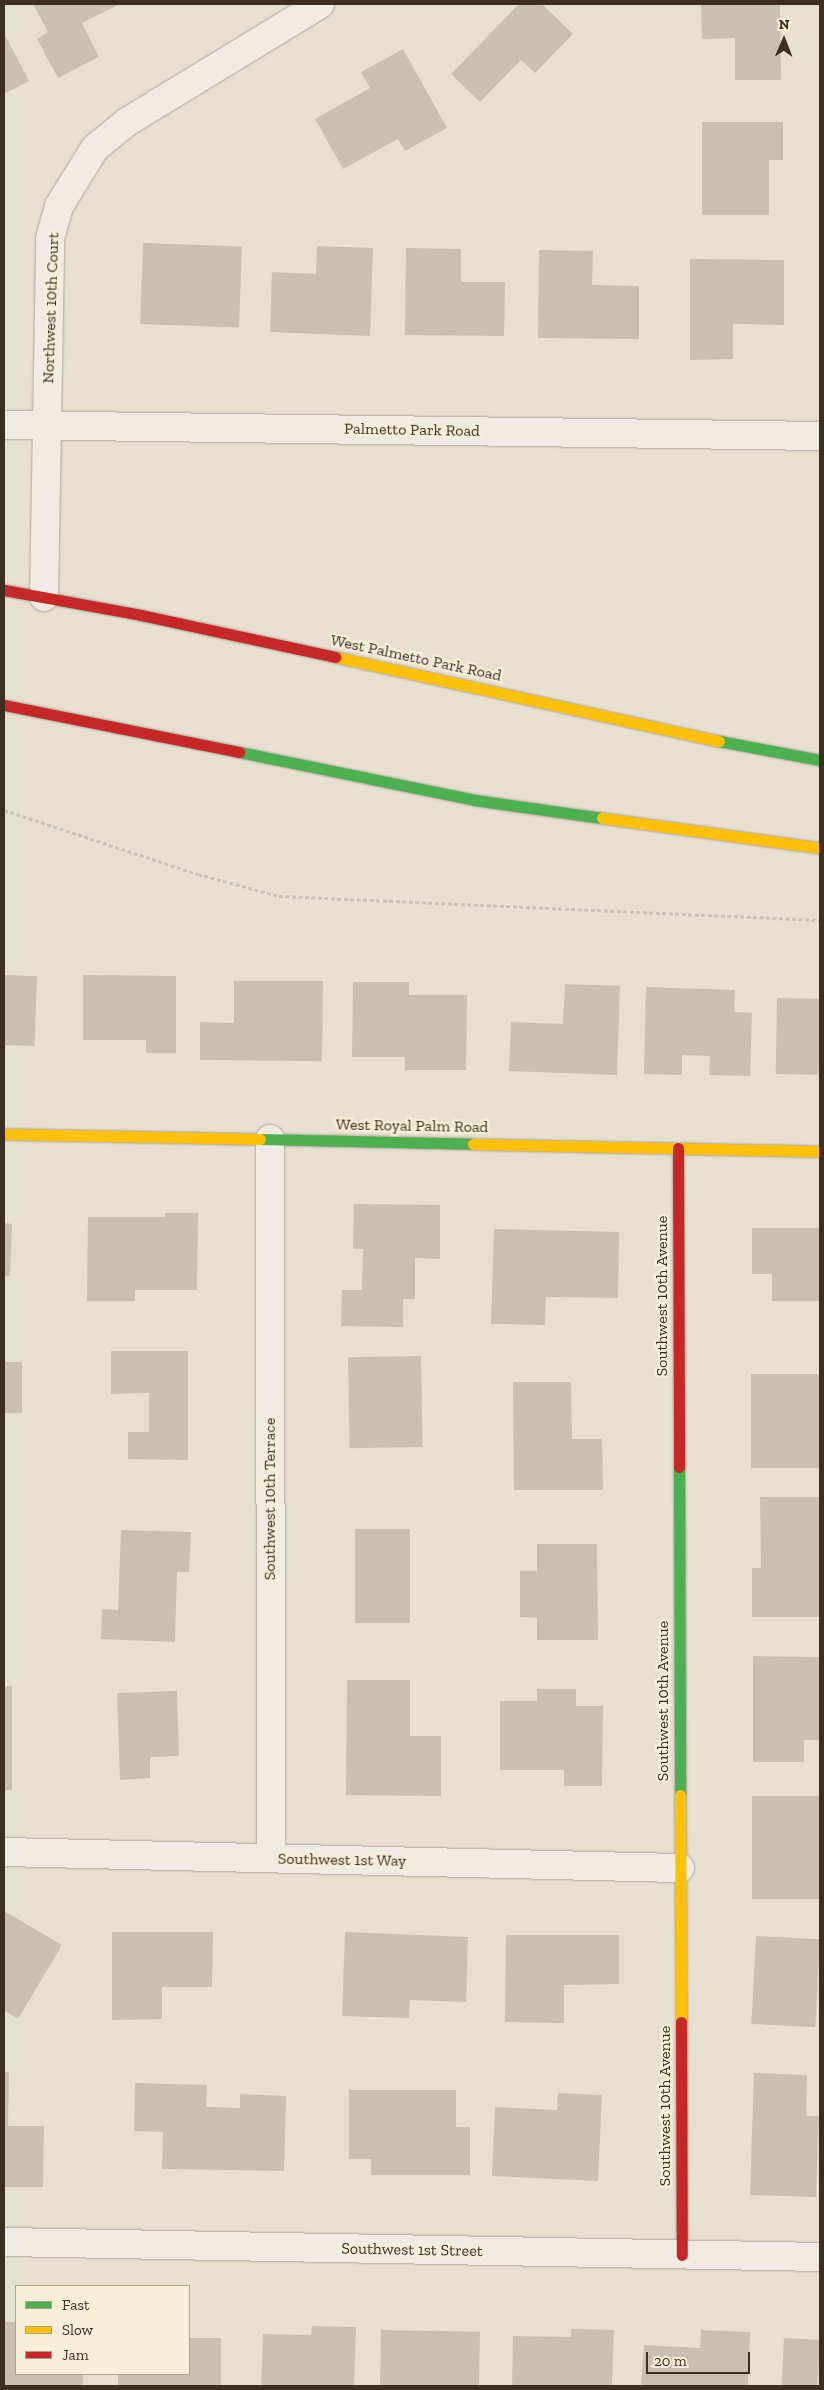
<!DOCTYPE html>
<html>
<head>
<meta charset="utf-8">
<style>
	body { margin:0 }
	#map { position:relative; width:824px; height:2390px; overflow:hidden; background:#e7e0d1; font-family:"Zilla Slab",serif }
	div>[style] { position:absolute }
	.building>* { inset:0; background:#cbbfb2; transform-origin:0 0 }
	.path>* { height:3px; margin-top:-1.5px; transform-origin:0; background:repeating-linear-gradient(90deg,#c8c2b9 0 4px,transparent 0 6.5px) }
	.roads { filter:drop-shadow(0 0 1px #ada599) drop-shadow(0 0 1px #ada599) }
	.street>* { height:28px; margin:-14px; padding:0 14px; transform-origin:14px; border-radius:14px; background:#efebe3 }
	.fast>* { height:11px; margin:-5.5px; padding:0 5.5px; transform-origin:5.5px; border-radius:5.5px; background:#4caf50 }
	.slow>* { height:11px; margin:-5.5px; padding:0 5.5px; transform-origin:5.5px; border-radius:5.5px; background:#ffc107 }
	.jam>* { height:11px; margin:-5.5px; padding:0 5.5px; transform-origin:5.5px; border-radius:5.5px; background:#c62828 }
	span { translate:-50% -50%; white-space:nowrap; text-align:center; line-height:1.15; -webkit-text-stroke:4.5px #f7eed8; paint-order:stroke }
	.street-label { font-size:16px; color:#3d2e20 }
	.frame { position:absolute; inset:0; border:5px solid #3d2e20; pointer-events:none }
	.legend { position:absolute; left:15px; top:2285px; width:175px; height:90px; box-sizing:border-box; background:#f7eed8; border:1px solid #ada18e; margin:0; padding:6px 9px; list-style:none; font-size:15px; color:#3d2e20 }
	.legend li { display:flex; align-items:center; gap:10px; height:25px }
	.legend b { width:25px; border:1px solid #ada18e }
	.north { position:absolute; left:759px; top:15px; width:50px; height:50px; -webkit-text-stroke:4px #f7eed8; paint-order:stroke; rotate:1deg; font-size:14px; font-weight:700; line-height:20px; text-align:center; color:#3d2e20 }
	.north::after { content:''; display:block; margin:auto; width:18px; height:22px; background:#3d2e20; clip-path:polygon(50% 0,100% 100%,50% 72%,0 100%) }
	.scale { position:absolute; left:646px; top:2352px; width:104px; height:22px; box-sizing:border-box; border:2px solid #3d2e20; border-top:0; padding-left:6px; font-size:15px; line-height:18px; white-space:nowrap; color:#3d2e20; -webkit-text-stroke:4px #f7eed8; paint-order:stroke }
</style>
</head>
<body>
<div id="map">
	<div class="building">
		<div style="clip-path:polygon(33px 4px,120px 4px,82px 23px,99px 57px,58px 78px,37px 39px,48px 32px)"></div>
		<div style="clip-path:polygon(519px 4px,542px 4px,573px 34px,535px 73px,521px 60px,480px 102px,451px 74px)"></div>
		<div style="clip-path:polygon(701px 4px,780px 4px,781px 80px,735px 80px,735px 38px,702px 39px)"></div>
		<div style="clip-path:polygon(4px 33px,29px 81px,4px 94px)"></div>
		<div style="clip-path:polygon(403px 49px,447px 128px,405px 151px,398px 139px,343px 169px,315px 119px,370px 88px,361px 72px)"></div>
		<div style="clip-path:polygon(702px 122px,783px 122px,783px 160px,769px 160px,769px 215px,702px 215px)"></div>
		<div style="left:143px;top:243px;width:99px;height:81px;rotate:2deg"></div>
		<div style="clip-path:polygon(317px 246px,373px 248px,370px 336px,270px 332px,272px 272px,316px 274px)"></div>
		<div style="clip-path:polygon(406px 248px,461px 249px,461px 282px,505px 282px,504px 336px,405px 335px)"></div>
		<div style="clip-path:polygon(539px 250px,593px 251px,592px 285px,639px 286px,639px 339px,538px 338px)"></div>
		<div style="clip-path:polygon(690px 259px,784px 260px,784px 325px,733px 324px,733px 359px,690px 360px)"></div>
		<div style="left:4px;top:975px;width:33px;height:70px;rotate:2deg"></div>
		<div style="clip-path:polygon(83px 975px,176px 976px,176px 1053px,146px 1053px,146px 1040px,83px 1040px)"></div>
		<div style="clip-path:polygon(234px 981px,323px 981px,322px 1061px,200px 1060px,200px 1022px,234px 1023px)"></div>
		<div style="clip-path:polygon(353px 982px,409px 982px,409px 995px,467px 995px,466px 1070px,405px 1070px,405px 1057px,352px 1057px)"></div>
		<div style="clip-path:polygon(565px 984px,620px 986px,617px 1075px,509px 1071px,511px 1022px,563px 1024px)"></div>
		<div style="clip-path:polygon(646px 987px,735px 990px,734px 1012px,752px 1013px,750px 1076px,709px 1075px,710px 1056px,682px 1055px,682px 1075px,644px 1074px)"></div>
		<div style="left:777px;top:998px;width:43px;height:76px;rotate:1deg"></div>
		<div style="clip-path:polygon(354px 1204px,440px 1205px,440px 1259px,415px 1258px,415px 1299px,403px 1299px,403px 1327px,341px 1326px,342px 1290px,362px 1290px,363px 1249px,353px 1249px)"></div>
		<div style="clip-path:polygon(165px 1213px,198px 1213px,197px 1290px,135px 1290px,135px 1301px,87px 1301px,88px 1217px,165px 1217px)"></div>
		<div style="clip-path:polygon(4px 1223px,12px 1224px,10px 1276px,4px 1276px)"></div>
		<div style="clip-path:polygon(752px 1228px,820px 1228px,820px 1301px,772px 1301px,772px 1274px,752px 1274px)"></div>
		<div style="clip-path:polygon(494px 1229px,619px 1232px,618px 1298px,546px 1297px,545px 1325px,491px 1324px)"></div>
		<div style="clip-path:polygon(111px 1351px,188px 1351px,188px 1460px,128px 1459px,128px 1432px,149px 1432px,149px 1393px,111px 1394px)"></div>
		<div style="left:421px;top:1356px;width:91px;height:73px;rotate:89deg"></div>
		<div style="left:4px;top:1362px;width:18px;height:51px"></div>
		<div style="left:751px;top:1374px;width:69px;height:94px"></div>
		<div style="clip-path:polygon(513px 1382px,571px 1382px,572px 1439px,602px 1439px,603px 1490px,514px 1490px)"></div>
		<div style="clip-path:polygon(760px 1497px,820px 1497px,820px 1617px,752px 1617px,752px 1568px,761px 1568px)"></div>
		<div style="left:355px;top:1529px;width:55px;height:94px"></div>
		<div style="clip-path:polygon(121px 1530px,191px 1532px,189px 1572px,177px 1572px,175px 1642px,101px 1639px,102px 1609px,118px 1610px)"></div>
		<div style="clip-path:polygon(537px 1544px,597px 1544px,598px 1640px,537px 1640px,537px 1618px,520px 1617px,520px 1571px,537px 1571px)"></div>
		<div style="clip-path:polygon(753px 1656px,820px 1657px,820px 1740px,804px 1740px,804px 1762px,753px 1762px)"></div>
		<div style="clip-path:polygon(347px 1680px,410px 1680px,410px 1736px,441px 1736px,441px 1796px,346px 1795px)"></div>
		<div style="left:4px;top:1686px;width:8px;height:104px"></div>
		<div style="clip-path:polygon(537px 1689px,576px 1689px,576px 1706px,603px 1706px,602px 1786px,564px 1786px,564px 1770px,500px 1770px,500px 1701px,537px 1701px)"></div>
		<div style="clip-path:polygon(177px 1691px,179px 1756px,150px 1757px,150px 1778px,120px 1780px,117px 1693px)"></div>
		<div style="left:820px;top:1796px;width:103px;height:68px;rotate:90deg"></div>
		<div style="clip-path:polygon(4px 1911px,62px 1945px,18px 2019px,4px 2010px)"></div>
		<div style="clip-path:polygon(112px 1932px,213px 1932px,212px 1987px,162px 1987px,162px 2019px,112px 2020px)"></div>
		<div style="clip-path:polygon(345px 1932px,468px 1937px,466px 2002px,410px 2000px,409px 2018px,342px 2016px)"></div>
		<div style="clip-path:polygon(506px 1935px,619px 1935px,619px 1984px,564px 1985px,564px 2023px,505px 2022px)"></div>
		<div style="left:756px;top:1936px;width:64px;height:88px;rotate:3deg"></div>
		<div style="clip-path:polygon(4px 2072px,9px 2072px,8px 2126px,44px 2126px,43px 2187px,4px 2187px)"></div>
		<div style="clip-path:polygon(754px 2073px,807px 2075px,806px 2116px,819px 2116px,816px 2197px,750px 2195px)"></div>
		<div style="clip-path:polygon(135px 2083px,207px 2085px,206px 2107px,240px 2108px,240px 2094px,286px 2096px,284px 2171px,162px 2169px,163px 2132px,134px 2131px)"></div>
		<div style="clip-path:polygon(349px 2090px,456px 2090px,456px 2127px,470px 2127px,470px 2175px,371px 2175px,371px 2159px,349px 2159px)"></div>
		<div style="clip-path:polygon(558px 2093px,602px 2095px,598px 2181px,492px 2176px,495px 2107px,557px 2110px)"></div>
		<div style="clip-path:polygon(4px 2322px,16px 2322px,16px 2374px,83px 2374px,83px 2386px,4px 2386px)"></div>
		<div style="clip-path:polygon(312px 2326px,356px 2327px,354px 2386px,261px 2386px,263px 2334px,311px 2335px)"></div>
		<div style="clip-path:polygon(571px 2329px,614px 2330px,612px 2386px,512px 2386px,513px 2336px,571px 2337px)"></div>
		<div style="left:381px;top:2330px;width:99px;height:56px;rotate:1deg"></div>
		<div style="clip-path:polygon(701px 2330px,750px 2332px,748px 2386px,641px 2386px,644px 2345px,700px 2348px)"></div>
		<div style="clip-path:polygon(189px 2338px,221px 2338px,221px 2386px,118px 2386px,118px 2374px,189px 2374px)"></div>
		<div style="left:784px;top:2338px;width:36px;height:48px;rotate:3deg"></div>
	</div>
	<div class="path">
		<div style="left:4px;top:810px;width:204px;rotate:18.3deg"></div>
		<div style="left:198px;top:874px;width:84px;rotate:15.2deg"></div>
		<div style="left:279px;top:896px;width:542px;rotate:2.54deg"></div>
	</div>
	<div class="roads">
		<div class="street">
			<div style="left:4px;top:425px;width:816px;rotate:0.77deg"></div>
			<div style="left:44px;top:597px;width:359px;rotate:-89deg"></div>
			<div style="left:50px;top:238px;width:33px;rotate:-74deg"></div>
			<div style="left:59px;top:206px;width:68px;rotate:-58.2deg"></div>
			<div style="left:95px;top:148px;width:41px;rotate:-39.1deg"></div>
			<div style="left:127px;top:122px;width:226px;rotate:-31.4deg"></div>
			<div style="left:270px;top:1139px;width:719px;rotate:89.92deg"></div>
			<div style="left:4px;top:1852px;width:676px;rotate:1.36deg"></div>
			<div style="left:4px;top:2242px;width:816px;rotate:1.05deg"></div>
		</div>
		<div class="fast">
			<div style="left:719px;top:741px;width:103px;rotate:10.7deg"></div>
			<div style="left:239px;top:752px;width:240px;rotate:11.5deg"></div>
			<div style="left:474px;top:800px;width:129px;rotate:8deg"></div>
			<div style="left:260px;top:1139px;width:213px;rotate:1.3deg"></div>
			<div style="left:679px;top:1467px;width:328px;rotate:89.8deg"></div>
		</div>
		<div class="slow">
			<div style="left:336px;top:657px;width:392px;rotate:12.4deg"></div>
			<div style="left:602px;top:818px;width:220px;rotate:7.8deg"></div>
			<div style="left:4px;top:1134px;width:256px;rotate:1.1deg"></div>
			<div style="left:473px;top:1144px;width:347px;rotate:1.2deg"></div>
			<div style="left:680px;top:1795px;width:227px;rotate:89.7deg"></div>
		</div>
		<div class="jam">
			<div style="left:4px;top:590px;width:139px;rotate:10.3deg"></div>
			<div style="left:141px;top:615px;width:199px;rotate:12.2deg"></div>
			<div style="left:4px;top:705px;width:240px;rotate:11.3deg"></div>
			<div style="left:678px;top:1148px;width:319px;rotate:89.8deg"></div>
			<div style="left:681px;top:2022px;width:233px;rotate:89.8deg"></div>
		</div>
	</div>
	<div class="street-label">
		<span style="left:51px;top:308px;rotate:-88deg">Northwest 10th Court</span>
		<span style="left:412px;top:430px;rotate:1deg">Palmetto Park Road</span>
		<span style="left:416px;top:658px;rotate:12deg">West Palmetto Park Road</span>
		<span style="left:412px;top:1126px;rotate:1deg">West Royal Palm Road</span>
		<span style="left:662px;top:1296px;rotate:-90deg">Southwest 10th Avenue</span>
		<span style="left:270px;top:1499px;rotate:-90deg">Southwest 10th Terrace</span>
		<span style="left:663px;top:1701px;rotate:-90deg">Southwest 10th Avenue</span>
		<span style="left:342px;top:1860px;rotate:1deg">Southwest 1st Way</span>
		<span style="left:665px;top:2106px;rotate:-90deg">Southwest 10th Avenue</span>
		<span style="left:412px;top:2250px;rotate:1deg">Southwest 1st Street</span>
	</div>
	<div class="frame"></div>
	<ul class="legend">
	<li><b style="height:6px;background:#4caf50"></b>Fast</li>
	<li><b style="height:6px;background:#ffc107"></b>Slow</li>
	<li><b style="height:6px;background:#c62828"></b>Jam</li>
	</ul>
	<div class="north">N</div>
	<div class="scale">20 m</div>
</div>
</body>
</html>
